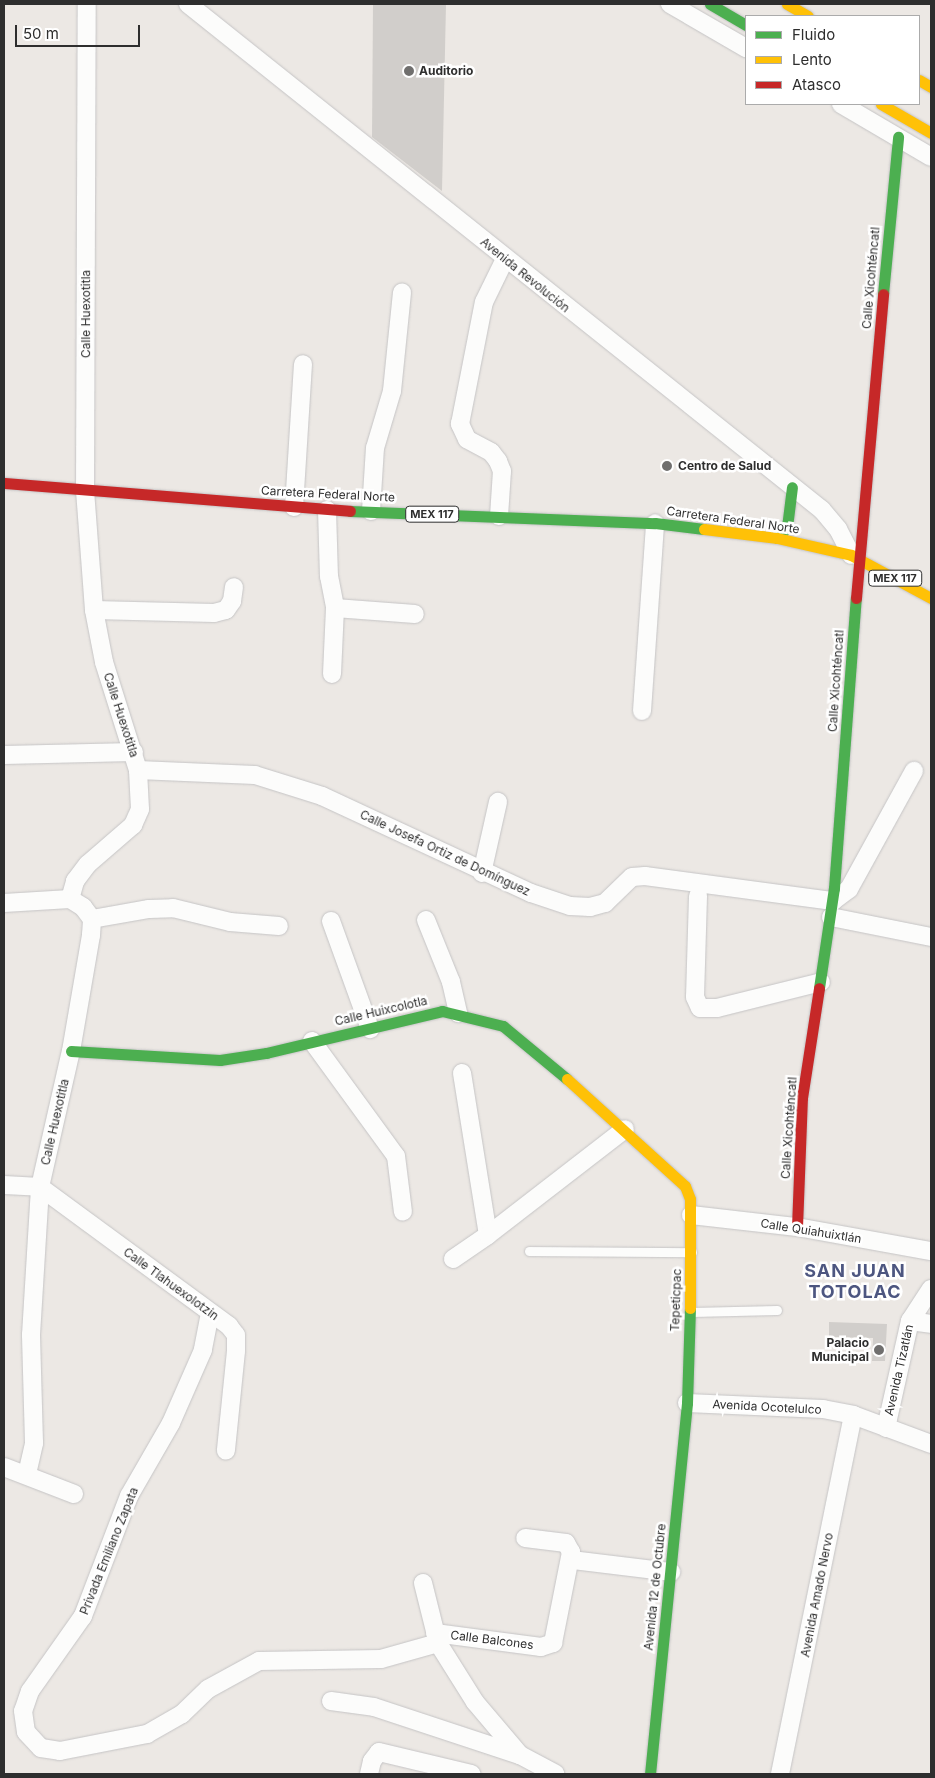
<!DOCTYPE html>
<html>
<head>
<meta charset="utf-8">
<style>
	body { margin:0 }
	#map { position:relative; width:935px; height:1778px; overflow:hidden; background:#ece8e4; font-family:Inter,sans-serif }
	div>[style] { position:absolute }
	.building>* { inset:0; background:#d1cecb }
	.roads { filter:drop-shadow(0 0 1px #c5c4c5) drop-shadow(0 0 1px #c5c4c5) }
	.lane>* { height:9px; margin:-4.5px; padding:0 4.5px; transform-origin:4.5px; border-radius:4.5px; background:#fcfcfb }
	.street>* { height:18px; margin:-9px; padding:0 9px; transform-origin:9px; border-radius:9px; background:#fcfcfb }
	.fast>* { height:11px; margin:-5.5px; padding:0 5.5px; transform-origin:5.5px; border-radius:5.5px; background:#4caf50 }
	.slow>* { height:11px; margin:-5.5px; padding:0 5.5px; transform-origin:5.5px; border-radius:5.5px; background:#ffc107 }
	.jam>* { height:11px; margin:-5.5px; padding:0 5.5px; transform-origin:5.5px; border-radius:5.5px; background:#c62828 }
	.dots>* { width:14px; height:14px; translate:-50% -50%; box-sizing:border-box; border:2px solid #fff; border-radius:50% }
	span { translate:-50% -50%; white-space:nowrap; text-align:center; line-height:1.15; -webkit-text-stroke:5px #fff; paint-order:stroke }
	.shield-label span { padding:1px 4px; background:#fff; border:1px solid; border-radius:4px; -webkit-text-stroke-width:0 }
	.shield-label { font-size:11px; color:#2e2e2e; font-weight:700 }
	.poi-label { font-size:12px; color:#2e2e2e; font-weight:700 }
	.left { translate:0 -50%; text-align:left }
	.right { translate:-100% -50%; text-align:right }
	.street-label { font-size:12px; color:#2e2e2e }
	.district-label { font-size:18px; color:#4d5680; font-weight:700; letter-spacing:1px }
	.frame { position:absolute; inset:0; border:5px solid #2e2e2e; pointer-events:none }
	.legend { position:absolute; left:745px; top:15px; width:175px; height:90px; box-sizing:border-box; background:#fff; border:1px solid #ababab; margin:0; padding:6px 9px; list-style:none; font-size:15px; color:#2e2e2e }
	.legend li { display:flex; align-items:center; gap:10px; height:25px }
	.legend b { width:25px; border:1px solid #ababab }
	.scale { position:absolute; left:15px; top:25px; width:125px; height:22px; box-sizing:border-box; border:2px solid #2e2e2e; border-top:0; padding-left:6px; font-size:15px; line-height:18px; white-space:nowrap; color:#2e2e2e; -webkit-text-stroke:4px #fff; paint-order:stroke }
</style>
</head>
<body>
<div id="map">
	<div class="building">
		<div style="clip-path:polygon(373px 4px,446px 4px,442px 191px,372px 137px)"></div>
		<div style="clip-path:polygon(829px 1322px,887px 1324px,885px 1361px,872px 1361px,873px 1338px,829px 1337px)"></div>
	</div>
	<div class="roads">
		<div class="lane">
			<div style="left:529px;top:1251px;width:163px;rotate:0.4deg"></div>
			<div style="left:692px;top:1312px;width:85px;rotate:-1.3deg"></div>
		</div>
		<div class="street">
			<div style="left:188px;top:4px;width:811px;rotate:38.59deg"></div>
			<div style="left:822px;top:510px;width:25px;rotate:50deg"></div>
			<div style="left:838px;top:529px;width:29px;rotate:63deg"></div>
			<div style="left:670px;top:4px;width:88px;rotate:30.1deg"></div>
			<div style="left:841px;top:104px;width:104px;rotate:30.5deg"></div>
			<div style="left:294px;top:507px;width:143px;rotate:-86.4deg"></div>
			<div style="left:327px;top:510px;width:66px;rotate:88.3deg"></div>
			<div style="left:329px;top:576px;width:33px;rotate:79deg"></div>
			<div style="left:335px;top:608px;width:66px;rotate:92.6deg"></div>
			<div style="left:371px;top:511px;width:63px;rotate:-86.4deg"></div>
			<div style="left:375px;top:448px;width:59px;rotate:-73.4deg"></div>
			<div style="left:392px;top:391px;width:99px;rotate:-84.2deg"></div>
			<div style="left:499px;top:516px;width:45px;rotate:-86.2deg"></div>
			<div style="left:502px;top:471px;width:11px;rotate:-112deg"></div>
			<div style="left:498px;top:461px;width:11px;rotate:-128deg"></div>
			<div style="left:491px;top:452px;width:27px;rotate:-152deg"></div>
			<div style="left:467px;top:439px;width:17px;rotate:-115deg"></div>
			<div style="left:460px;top:424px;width:124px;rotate:-78.9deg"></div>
			<div style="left:484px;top:302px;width:48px;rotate:-64deg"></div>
			<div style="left:335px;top:608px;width:80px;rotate:4.3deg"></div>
			<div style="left:94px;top:610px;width:120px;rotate:1.4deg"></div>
			<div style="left:214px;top:613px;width:12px;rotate:-14deg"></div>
			<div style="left:226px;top:610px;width:11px;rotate:-56deg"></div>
			<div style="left:232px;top:601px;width:14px;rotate:-82deg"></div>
			<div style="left:642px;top:711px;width:188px;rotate:-86deg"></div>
			<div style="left:4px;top:755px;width:130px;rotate:-1.3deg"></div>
			<div style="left:138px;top:770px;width:117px;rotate:2.4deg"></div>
			<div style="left:255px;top:775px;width:70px;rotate:17.4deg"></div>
			<div style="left:322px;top:796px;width:230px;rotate:24.9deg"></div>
			<div style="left:531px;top:893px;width:41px;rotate:18.4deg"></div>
			<div style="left:570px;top:906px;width:20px;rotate:3deg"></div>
			<div style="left:590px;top:907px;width:16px;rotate:-15deg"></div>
			<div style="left:605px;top:903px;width:37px;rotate:-44deg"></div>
			<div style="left:632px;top:877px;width:13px;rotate:-4deg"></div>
			<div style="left:645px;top:876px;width:190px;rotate:7.6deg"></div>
			<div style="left:833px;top:901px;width:20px;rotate:-37deg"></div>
			<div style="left:849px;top:889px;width:135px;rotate:-61.2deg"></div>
			<div style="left:482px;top:873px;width:73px;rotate:-77.3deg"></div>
			<div style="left:698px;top:896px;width:101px;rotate:91.7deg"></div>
			<div style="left:695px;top:997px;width:12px;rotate:66deg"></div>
			<div style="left:700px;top:1008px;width:17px"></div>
			<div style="left:717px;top:1008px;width:107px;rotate:-14deg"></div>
			<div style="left:70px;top:899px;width:19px;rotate:-74deg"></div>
			<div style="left:75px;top:881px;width:21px;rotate:-53deg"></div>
			<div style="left:88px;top:864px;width:60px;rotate:-40.9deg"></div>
			<div style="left:133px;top:825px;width:17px;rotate:-66deg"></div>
			<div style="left:140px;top:809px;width:39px;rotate:-93deg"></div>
			<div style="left:138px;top:770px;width:113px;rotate:-107.5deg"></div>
			<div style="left:104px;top:662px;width:53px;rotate:-100.9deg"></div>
			<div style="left:94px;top:610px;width:119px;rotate:-94.3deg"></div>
			<div style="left:85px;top:491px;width:487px;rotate:-89.8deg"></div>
			<div style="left:4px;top:903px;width:66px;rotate:-3.5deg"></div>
			<div style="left:831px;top:917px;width:102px;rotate:11.3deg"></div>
			<div style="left:92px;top:919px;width:58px;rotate:-10deg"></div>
			<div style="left:149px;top:909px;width:24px;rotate:-2deg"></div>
			<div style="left:173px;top:908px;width:59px;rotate:13.8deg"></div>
			<div style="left:230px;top:922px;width:49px;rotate:4.7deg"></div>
			<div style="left:426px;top:920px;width:67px;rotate:68deg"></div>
			<div style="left:451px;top:982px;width:32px;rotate:77deg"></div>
			<div style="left:331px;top:921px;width:115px;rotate:70.1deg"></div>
			<div style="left:312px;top:1041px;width:142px;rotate:53.9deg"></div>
			<div style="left:396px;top:1156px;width:56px;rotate:82.9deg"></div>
			<div style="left:462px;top:1073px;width:164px;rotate:80.9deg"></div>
			<div style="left:4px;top:1185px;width:36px;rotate:3deg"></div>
			<div style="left:40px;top:1187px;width:235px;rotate:36.3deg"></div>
			<div style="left:229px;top:1326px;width:11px;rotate:52deg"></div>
			<div style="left:236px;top:1335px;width:16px;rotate:90deg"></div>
			<div style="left:236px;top:1351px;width:100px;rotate:95.8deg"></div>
			<div style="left:691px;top:1215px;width:107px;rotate:6.5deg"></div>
			<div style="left:797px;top:1227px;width:136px;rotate:10.2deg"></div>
			<div style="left:453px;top:1259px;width:42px;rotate:-34.4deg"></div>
			<div style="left:488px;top:1235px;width:173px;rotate:-37.7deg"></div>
			<div style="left:210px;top:1313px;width:38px;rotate:101deg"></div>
			<div style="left:203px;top:1350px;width:80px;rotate:113.7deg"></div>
			<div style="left:171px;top:1423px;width:84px;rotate:119.9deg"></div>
			<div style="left:129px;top:1496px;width:129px;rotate:111deg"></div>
			<div style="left:83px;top:1616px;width:92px;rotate:125.2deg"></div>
			<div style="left:30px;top:1691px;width:21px;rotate:109deg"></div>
			<div style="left:23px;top:1711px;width:21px;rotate:82deg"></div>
			<div style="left:26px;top:1732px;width:22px;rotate:47deg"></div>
			<div style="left:41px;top:1748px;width:19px;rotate:9deg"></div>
			<div style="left:60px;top:1751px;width:89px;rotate:-11.1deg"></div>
			<div style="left:147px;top:1734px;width:40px;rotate:-29.7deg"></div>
			<div style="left:182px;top:1714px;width:36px;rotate:-44deg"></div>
			<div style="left:208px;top:1689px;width:58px;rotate:-28.8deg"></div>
			<div style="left:259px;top:1661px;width:122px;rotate:-0.9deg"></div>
			<div style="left:381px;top:1659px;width:59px;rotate:-15.7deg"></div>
			<div style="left:910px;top:1321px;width:21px;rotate:8deg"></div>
			<div style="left:687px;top:1403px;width:136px;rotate:2.5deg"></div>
			<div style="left:823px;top:1409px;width:31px;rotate:11deg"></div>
			<div style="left:853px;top:1415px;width:83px;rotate:20.4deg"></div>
			<div style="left:886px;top:1428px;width:110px;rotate:-77.4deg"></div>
			<div style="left:910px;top:1321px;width:38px;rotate:-57deg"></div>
			<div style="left:4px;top:1467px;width:75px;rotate:21.1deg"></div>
			<div style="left:27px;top:1474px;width:32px;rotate:-77deg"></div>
			<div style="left:34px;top:1443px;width:108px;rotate:-91.6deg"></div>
			<div style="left:31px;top:1335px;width:148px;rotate:-86.5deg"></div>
			<div style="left:40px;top:1187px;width:139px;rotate:-77.2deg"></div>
			<div style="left:71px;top:1051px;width:118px;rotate:-80.2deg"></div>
			<div style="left:91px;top:935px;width:16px;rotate:-86deg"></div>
			<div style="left:92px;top:919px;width:15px;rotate:-127deg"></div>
			<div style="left:83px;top:907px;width:15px;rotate:-148deg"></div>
			<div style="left:572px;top:1560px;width:100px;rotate:6.9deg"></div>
			<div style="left:423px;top:1583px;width:62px;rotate:76deg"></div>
			<div style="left:438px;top:1643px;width:70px;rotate:57.9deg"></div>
			<div style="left:475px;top:1702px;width:70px;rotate:49.7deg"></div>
			<div style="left:520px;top:1755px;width:40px;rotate:28deg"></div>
			<div style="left:435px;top:1633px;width:107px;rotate:7.5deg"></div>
			<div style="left:541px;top:1647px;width:13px;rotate:-18deg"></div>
			<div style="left:553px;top:1643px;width:93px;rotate:-78.8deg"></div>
			<div style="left:571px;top:1552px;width:10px;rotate:-119deg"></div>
			<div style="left:566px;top:1543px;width:41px;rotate:-173deg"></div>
			<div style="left:331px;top:1701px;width:43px;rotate:7.9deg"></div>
			<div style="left:374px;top:1707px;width:153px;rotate:18.3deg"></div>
			<div style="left:369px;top:1774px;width:13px;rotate:-77deg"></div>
			<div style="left:372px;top:1761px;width:11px;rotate:-52deg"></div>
			<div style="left:379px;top:1752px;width:95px;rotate:13.4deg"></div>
			<div style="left:780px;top:1774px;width:366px;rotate:-78.5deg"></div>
		</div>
		<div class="fast">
			<div style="left:710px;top:4px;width:42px;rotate:30.3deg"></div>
			<div style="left:883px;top:294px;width:158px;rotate:-84.5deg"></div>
			<div style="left:350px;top:511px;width:305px;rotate:2.3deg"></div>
			<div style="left:655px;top:523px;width:49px;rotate:7deg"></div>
			<div style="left:777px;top:538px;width:15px;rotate:-48deg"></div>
			<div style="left:787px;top:527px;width:40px;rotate:-82.9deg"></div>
			<div style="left:819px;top:988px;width:101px;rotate:-81.5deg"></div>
			<div style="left:834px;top:888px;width:291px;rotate:-85.7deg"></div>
			<div style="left:71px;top:1051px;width:149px;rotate:3.5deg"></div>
			<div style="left:220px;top:1060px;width:47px;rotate:-8.7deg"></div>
			<div style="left:266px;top:1053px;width:181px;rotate:-13.4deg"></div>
			<div style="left:442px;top:1011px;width:63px;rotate:13.8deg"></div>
			<div style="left:503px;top:1026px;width:83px;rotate:39.6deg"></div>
			<div style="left:650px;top:1774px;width:373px;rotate:-84.3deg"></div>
			<div style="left:687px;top:1403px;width:95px;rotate:-88.2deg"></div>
		</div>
		<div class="slow">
			<div style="left:787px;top:4px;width:24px;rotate:30deg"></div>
			<div style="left:919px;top:80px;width:14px;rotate:30deg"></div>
			<div style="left:881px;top:104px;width:58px;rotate:30.1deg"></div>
			<div style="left:704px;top:529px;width:74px;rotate:7deg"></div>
			<div style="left:777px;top:538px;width:76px;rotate:12.9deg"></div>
			<div style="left:851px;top:555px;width:91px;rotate:28.3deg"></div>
			<div style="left:567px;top:1079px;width:159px;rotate:42.2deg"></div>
			<div style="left:685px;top:1186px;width:14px;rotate:69deg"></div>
			<div style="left:690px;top:1199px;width:109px;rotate:90deg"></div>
		</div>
		<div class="jam">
			<div style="left:4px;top:483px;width:347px;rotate:4.6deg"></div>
			<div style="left:856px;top:598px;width:305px;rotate:-84.9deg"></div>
			<div style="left:797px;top:1227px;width:129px;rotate:-87.8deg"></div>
			<div style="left:802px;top:1098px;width:111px;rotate:-81.2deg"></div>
		</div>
	</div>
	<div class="dots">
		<div style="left:409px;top:71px;background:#706f6e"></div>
		<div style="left:667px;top:466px;background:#706f6e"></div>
		<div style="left:879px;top:1350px;background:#706f6e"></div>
	</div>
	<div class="shield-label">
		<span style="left:432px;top:514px">MEX 117</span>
		<span style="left:895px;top:578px">MEX 117</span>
	</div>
	<div class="poi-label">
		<span class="left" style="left:419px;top:71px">Auditorio</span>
		<span class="left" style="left:678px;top:466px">Centro de Salud</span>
		<span class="right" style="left:869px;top:1350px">Palacio<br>Municipal</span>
	</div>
	<div class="street-label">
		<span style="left:525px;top:275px;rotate:39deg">Avenida Revolución</span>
		<span style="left:871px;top:278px;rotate:-85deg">Calle Xicohténcatl</span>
		<span style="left:86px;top:314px;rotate:-90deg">Calle Huexotitla</span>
		<span style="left:328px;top:494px;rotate:3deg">Carretera Federal Norte</span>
		<span style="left:733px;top:520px;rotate:8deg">Carretera Federal Norte</span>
		<span style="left:836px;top:681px;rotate:-86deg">Calle Xicohténcatl</span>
		<span style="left:121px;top:715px;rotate:72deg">Calle Huexotitla</span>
		<span style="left:445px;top:853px;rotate:25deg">Calle Josefa Ortiz de Domínguez</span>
		<span style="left:381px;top:1011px;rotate:-13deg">Calle Huixcolotla</span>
		<span style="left:55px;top:1122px;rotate:-77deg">Calle Huexotitla</span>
		<span style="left:789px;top:1128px;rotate:-86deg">Calle Xicohténcatl</span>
		<span style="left:811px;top:1231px;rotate:9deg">Calle Quiahuixtlán</span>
		<span style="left:171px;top:1284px;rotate:36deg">Calle Tlahuexolotzin</span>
		<span style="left:676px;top:1300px;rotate:-88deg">Tepeticpac</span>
		<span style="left:899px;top:1370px;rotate:-77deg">Avenida Tizatlán</span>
		<span style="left:767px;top:1407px;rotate:3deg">Avenida Ocotelulco</span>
		<span style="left:109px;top:1551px;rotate:-68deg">Privada Emiliano Zapata</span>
		<span style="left:655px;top:1587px;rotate:-84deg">Avenida 12 de Octubre</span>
		<span style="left:817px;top:1595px;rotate:-79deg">Avenida Amado Nervo</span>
		<span style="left:492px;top:1640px;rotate:7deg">Calle Balcones</span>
	</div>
	<div class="district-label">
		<span style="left:855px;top:1282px">SAN JUAN<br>TOTOLAC</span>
	</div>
	<div class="frame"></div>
	<ul class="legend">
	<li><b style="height:6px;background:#4caf50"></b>Fluido</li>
	<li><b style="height:6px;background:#ffc107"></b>Lento</li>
	<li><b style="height:6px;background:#c62828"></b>Atasco</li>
	</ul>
	<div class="scale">50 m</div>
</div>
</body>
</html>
